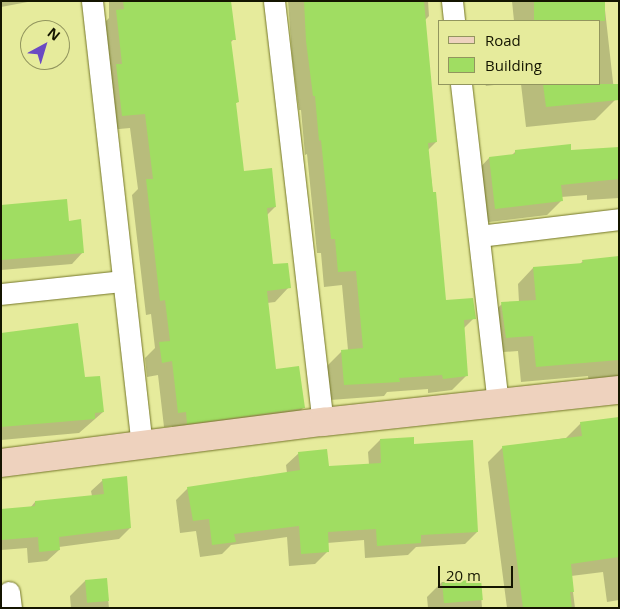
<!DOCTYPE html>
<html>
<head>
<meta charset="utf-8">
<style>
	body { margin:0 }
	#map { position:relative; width:620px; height:609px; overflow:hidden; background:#e6eb9c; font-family:"Open Sans",sans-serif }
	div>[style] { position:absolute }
	.shadow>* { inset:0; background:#0003 }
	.building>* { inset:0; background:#a0dd62; transform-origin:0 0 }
	.roads { filter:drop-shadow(0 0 1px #747628) drop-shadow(0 0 1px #747628) }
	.street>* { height:21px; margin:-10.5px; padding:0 10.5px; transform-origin:10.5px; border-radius:10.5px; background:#fff }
	.secondary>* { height:28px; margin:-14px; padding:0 14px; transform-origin:14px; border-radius:14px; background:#eed2be }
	span { translate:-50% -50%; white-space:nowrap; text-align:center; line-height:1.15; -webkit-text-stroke:4px #e6eb9c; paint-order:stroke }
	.frame { position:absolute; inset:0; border:2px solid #141500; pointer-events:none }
	.legend { position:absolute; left:438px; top:20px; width:162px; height:65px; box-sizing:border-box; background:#e6eb9c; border:1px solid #92955e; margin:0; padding:6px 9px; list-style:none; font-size:15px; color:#141500 }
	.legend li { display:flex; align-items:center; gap:10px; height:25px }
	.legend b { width:25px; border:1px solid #92955e }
	.north { position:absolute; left:20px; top:20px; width:50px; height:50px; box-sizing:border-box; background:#e6eb9c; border:1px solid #92955e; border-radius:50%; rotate:39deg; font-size:14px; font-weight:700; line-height:20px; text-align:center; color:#141500 }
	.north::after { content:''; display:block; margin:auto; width:18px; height:22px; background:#6b4ac3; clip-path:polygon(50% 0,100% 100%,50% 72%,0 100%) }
	.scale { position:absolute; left:438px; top:566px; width:75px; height:22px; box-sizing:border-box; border:2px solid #141500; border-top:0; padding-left:6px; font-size:15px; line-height:18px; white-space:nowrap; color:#141500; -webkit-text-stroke:4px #e6eb9c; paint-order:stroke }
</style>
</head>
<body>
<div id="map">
	<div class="shadow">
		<div style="clip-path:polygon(1px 1px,33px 1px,1px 7px)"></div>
		<div style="clip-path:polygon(109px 1px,230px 1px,234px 39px,230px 43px,237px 102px,235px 104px,243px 172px,275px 207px,267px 215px,272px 266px,289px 287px,275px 302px,267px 303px,275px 370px,303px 408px,289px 422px,173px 438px,172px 426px,164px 427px,158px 375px,147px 377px,145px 358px,155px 348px,151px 314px,146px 315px,132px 195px,138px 189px,130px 128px,108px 130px,102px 25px,109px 18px)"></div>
		<div style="clip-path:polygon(288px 1px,428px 1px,429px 16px,424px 21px,436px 142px,428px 150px,445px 301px,474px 318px,463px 329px,466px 376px,452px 390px,428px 393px,428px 389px,387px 392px,384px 396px,330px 400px,327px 366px,342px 351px,348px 350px,342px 285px,324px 287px,321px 253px,317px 253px,307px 154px,305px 155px,301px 110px,299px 110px,292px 56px)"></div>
		<div style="clip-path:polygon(512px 1px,604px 1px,615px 100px,595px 120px,526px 127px,521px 84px,599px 84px,599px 21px,514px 21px)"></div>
		<div style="clip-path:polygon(485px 84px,502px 84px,486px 86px)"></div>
		<div style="clip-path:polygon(619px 148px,619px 198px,587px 200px,587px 195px,561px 197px,561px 201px,547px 215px,481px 223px,475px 173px,489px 158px,511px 156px,516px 151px,570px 152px)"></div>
		<div style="clip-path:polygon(1px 214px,83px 252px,72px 264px,1px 270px)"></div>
		<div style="clip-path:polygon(619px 257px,619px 381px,589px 384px,588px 376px,521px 382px,518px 351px,491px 353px,486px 319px,502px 304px,519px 302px,518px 284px,533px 268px,580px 264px,583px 261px)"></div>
		<div style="clip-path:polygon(77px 324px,83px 378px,103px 412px,79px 433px,1px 440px,1px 334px)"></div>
		<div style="clip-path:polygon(619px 418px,619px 600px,607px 602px,603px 572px,571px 576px,575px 608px,507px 608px,488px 462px,503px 447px,566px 438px,581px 423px)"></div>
		<div style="clip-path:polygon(380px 440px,413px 445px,477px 532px,465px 544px,416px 547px,408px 555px,365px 558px,364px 540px,327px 543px,328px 551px,315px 564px,289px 566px,287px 537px,231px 545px,222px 554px,200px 557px,196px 531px,180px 533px,176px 500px,188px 488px,287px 473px,286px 465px,299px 453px,328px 467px,369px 465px,368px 452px)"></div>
		<div style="clip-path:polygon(103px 480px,130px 528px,119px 539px,59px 547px,59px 550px,47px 561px,28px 563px,27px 548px,1px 550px,1px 510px,30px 508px,35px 502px,92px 496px,91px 491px)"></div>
		<div style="clip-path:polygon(106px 579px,109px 608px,71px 608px,70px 596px,85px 581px)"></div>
		<div style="clip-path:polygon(480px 580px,482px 608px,428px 608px,427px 597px,442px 582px)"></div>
	</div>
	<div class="building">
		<div style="clip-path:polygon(123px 1px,231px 1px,236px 40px,231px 40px,239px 102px,236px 103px,244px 171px,272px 168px,276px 207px,267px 208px,273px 264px,288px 263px,291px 288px,267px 291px,276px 369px,299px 366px,305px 408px,187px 424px,186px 412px,178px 413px,172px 361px,162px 363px,159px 342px,170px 341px,165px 300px,160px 301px,146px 179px,153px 179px,145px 114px,122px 116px,116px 64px,122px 64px,116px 10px,124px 9px)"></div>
		<div style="clip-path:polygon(304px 1px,424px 1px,437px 142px,428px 143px,433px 192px,436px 192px,446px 300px,473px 298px,476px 319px,464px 320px,468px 376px,443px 379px,442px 375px,399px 378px,400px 382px,344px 385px,341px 350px,363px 348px,356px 271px,338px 272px,335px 239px,331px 239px,321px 140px,319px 141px,315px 96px,313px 96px,306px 41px)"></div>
		<div style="left:534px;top:1px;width:71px;height:20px"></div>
		<div style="clip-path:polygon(543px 84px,619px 84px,619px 100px,546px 107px)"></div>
		<div style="clip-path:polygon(571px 144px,571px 150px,619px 147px,619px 179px,561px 185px,563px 201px,495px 209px,489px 157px,515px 154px,515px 150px)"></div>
		<div style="clip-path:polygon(67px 199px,69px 221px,81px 219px,84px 253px,1px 260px,1px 205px)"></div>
		<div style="clip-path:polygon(619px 256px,619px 360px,536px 367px,533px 336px,506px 338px,501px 302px,536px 300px,533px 267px,583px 263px,582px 260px)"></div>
		<div style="clip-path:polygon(78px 323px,85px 377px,100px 376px,104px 412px,95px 413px,95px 419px,1px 427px,1px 333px)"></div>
		<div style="clip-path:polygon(619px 417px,619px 557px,571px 564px,574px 592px,570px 592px,572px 608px,523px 608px,502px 446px,582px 436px,580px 422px)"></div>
		<div style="clip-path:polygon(414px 437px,414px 444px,473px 440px,478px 532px,421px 535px,421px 543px,377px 546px,376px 529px,328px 532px,329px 552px,301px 554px,299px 526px,234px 534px,236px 542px,212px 545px,209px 519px,193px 521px,187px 487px,300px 470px,298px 452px,327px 449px,329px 466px,381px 463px,380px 439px)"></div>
		<div style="clip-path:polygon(127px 476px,131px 528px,59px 537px,60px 550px,39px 552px,38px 537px,1px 540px,1px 509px,35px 506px,35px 501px,104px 494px,102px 479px)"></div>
		<div style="left:107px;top:578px;width:23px;height:22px;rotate:85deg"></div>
		<div style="left:481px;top:579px;width:21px;height:39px;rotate:85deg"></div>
	</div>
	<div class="roads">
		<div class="street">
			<div style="left:92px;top:1px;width:447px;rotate:83.6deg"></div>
			<div style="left:274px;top:1px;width:424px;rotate:83.4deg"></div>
			<div style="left:452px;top:1px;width:20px;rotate:84deg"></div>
			<div style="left:461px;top:84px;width:321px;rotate:83.4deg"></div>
			<div style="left:479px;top:236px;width:141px;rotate:-6.9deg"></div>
			<div style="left:1px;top:294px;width:122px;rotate:-6.1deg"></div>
			<div style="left:9px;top:592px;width:16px;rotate:83deg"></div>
		</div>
		<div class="secondary">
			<div style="left:1px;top:463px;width:325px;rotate:-7.3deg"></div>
			<div style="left:323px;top:422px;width:298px;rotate:-6.2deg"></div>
		</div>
	</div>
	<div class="frame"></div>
	<ul class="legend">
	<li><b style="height:6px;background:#eed2be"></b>Road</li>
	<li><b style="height:14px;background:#a0dd62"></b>Building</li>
	</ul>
	<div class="north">N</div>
	<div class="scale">20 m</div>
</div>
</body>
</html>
